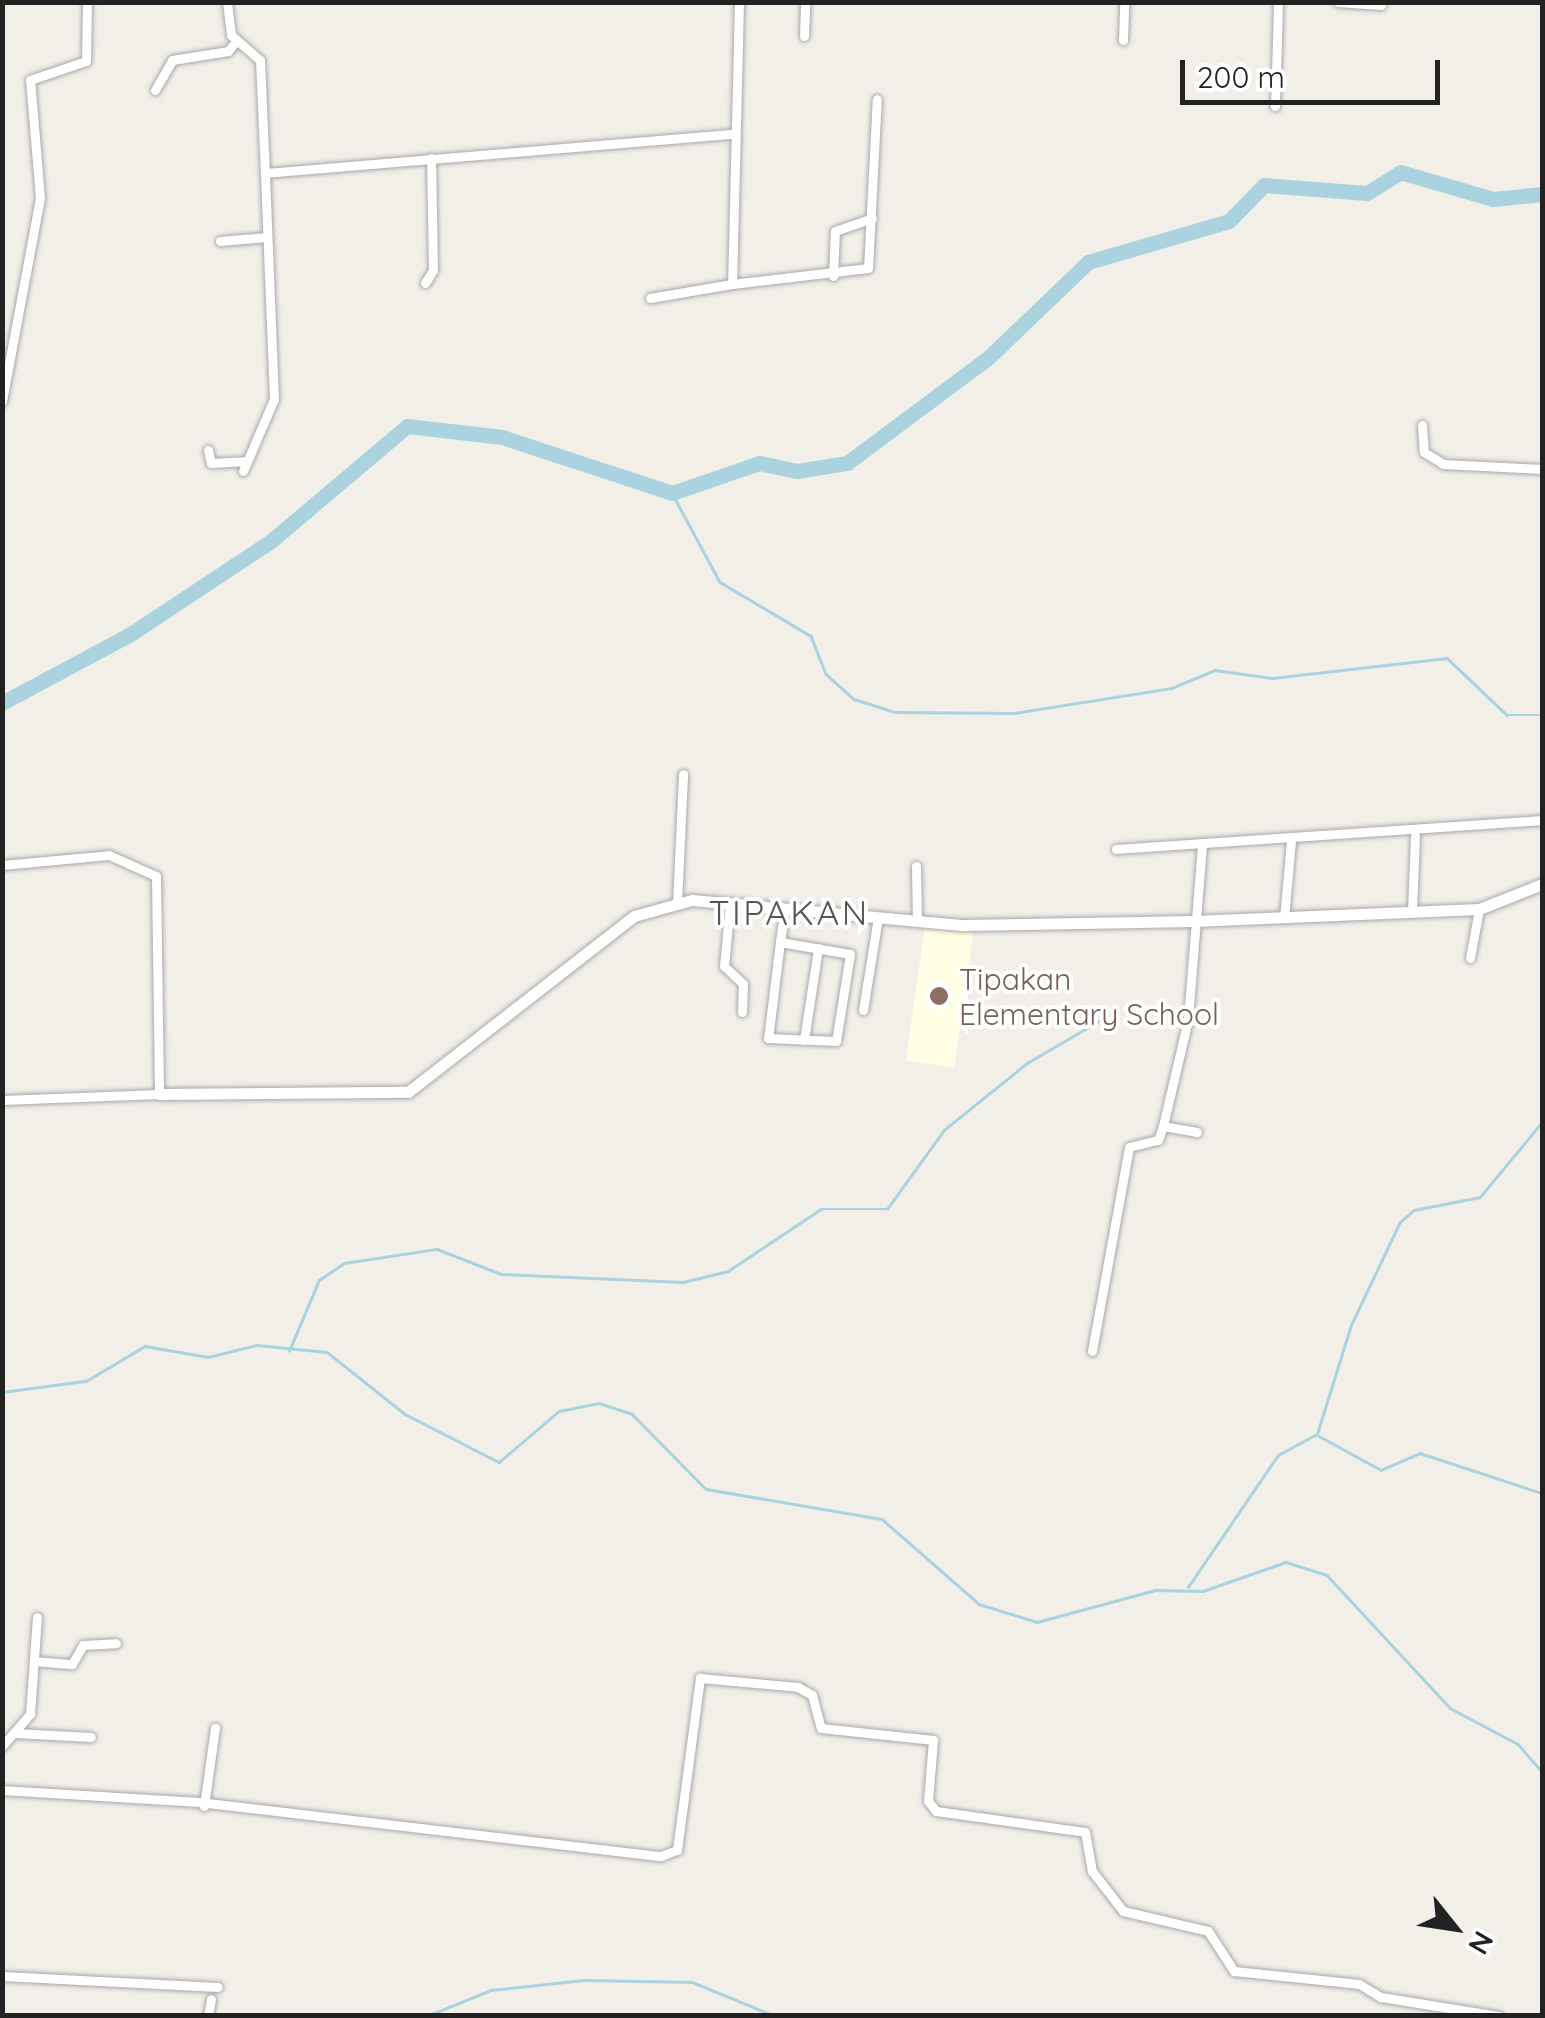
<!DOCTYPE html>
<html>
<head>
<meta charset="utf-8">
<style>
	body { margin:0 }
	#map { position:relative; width:1545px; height:2018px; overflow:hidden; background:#f2efe9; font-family:Quicksand,sans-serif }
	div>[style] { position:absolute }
	.education>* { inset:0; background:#ffffe5; transform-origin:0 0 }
	.stream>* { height:2.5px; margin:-1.25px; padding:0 1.25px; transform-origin:1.25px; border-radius:1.25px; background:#aad3df }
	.river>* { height:15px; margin:-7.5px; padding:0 7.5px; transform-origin:7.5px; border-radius:7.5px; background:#aad3df }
	.roads { filter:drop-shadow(0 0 2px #a9a9a9) drop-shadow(0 0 2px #a9a9a9) }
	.minor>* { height:9px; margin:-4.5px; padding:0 4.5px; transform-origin:4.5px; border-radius:4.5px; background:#fff }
	.tertiary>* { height:11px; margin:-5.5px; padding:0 5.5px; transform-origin:5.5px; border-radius:5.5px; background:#fff }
	.dots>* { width:28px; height:28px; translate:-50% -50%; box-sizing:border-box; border:5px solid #fff; border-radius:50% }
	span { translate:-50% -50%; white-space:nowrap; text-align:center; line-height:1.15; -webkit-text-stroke:8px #fff; paint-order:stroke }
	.education-label { font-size:30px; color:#785e54 }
	.left { translate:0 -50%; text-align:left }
	.quarter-label { font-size:35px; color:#555; letter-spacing:2.5px }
	.frame { position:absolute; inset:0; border:5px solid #222; pointer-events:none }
	.north { position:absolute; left:1405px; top:1878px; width:100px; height:100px; -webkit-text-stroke:8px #fff; paint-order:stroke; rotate:120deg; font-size:28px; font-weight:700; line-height:40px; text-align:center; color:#222 }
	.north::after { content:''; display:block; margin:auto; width:35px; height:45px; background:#222; clip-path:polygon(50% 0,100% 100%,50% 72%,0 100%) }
	.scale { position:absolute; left:1180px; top:60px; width:260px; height:45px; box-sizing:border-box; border:5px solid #222; border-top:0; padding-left:12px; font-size:30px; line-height:35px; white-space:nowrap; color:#222; -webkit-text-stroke:8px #fff; paint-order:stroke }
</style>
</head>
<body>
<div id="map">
	<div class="education">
		<div style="left:925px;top:925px;width:49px;height:137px;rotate:8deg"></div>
	</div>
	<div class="stream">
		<div style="left:672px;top:493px;width:101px;rotate:61.7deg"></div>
		<div style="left:720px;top:582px;width:106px;rotate:30.7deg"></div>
		<div style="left:811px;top:636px;width:41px;rotate:68.5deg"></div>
		<div style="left:826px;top:674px;width:38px;rotate:42deg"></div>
		<div style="left:854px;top:699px;width:43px;rotate:17.6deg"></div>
		<div style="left:895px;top:712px;width:119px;rotate:0.5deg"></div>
		<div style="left:1014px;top:713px;width:160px;rotate:-9deg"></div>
		<div style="left:1172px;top:688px;width:47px;rotate:-22.7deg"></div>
		<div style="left:1215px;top:670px;width:58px;rotate:8deg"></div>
		<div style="left:1272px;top:678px;width:176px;rotate:-6.5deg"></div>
		<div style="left:1447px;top:658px;width:83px;rotate:43.5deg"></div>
		<div style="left:1507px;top:715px;width:35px"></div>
		<div style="left:289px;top:1351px;width:77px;rotate:-67.1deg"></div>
		<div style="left:319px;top:1280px;width:30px;rotate:-34deg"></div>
		<div style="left:344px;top:1263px;width:94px;rotate:-8.6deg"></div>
		<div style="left:437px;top:1249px;width:69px;rotate:21.3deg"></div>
		<div style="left:501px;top:1274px;width:182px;rotate:2.5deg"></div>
		<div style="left:683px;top:1282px;width:46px;rotate:-13.7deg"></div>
		<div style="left:728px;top:1271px;width:112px;rotate:-33.7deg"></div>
		<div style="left:821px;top:1209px;width:66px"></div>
		<div style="left:887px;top:1209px;width:97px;rotate:-54.2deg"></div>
		<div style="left:944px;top:1130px;width:107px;rotate:-38.9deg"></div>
		<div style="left:1027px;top:1063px;width:97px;rotate:-30.3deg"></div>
		<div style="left:2px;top:1392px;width:85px;rotate:-7.5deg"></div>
		<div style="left:86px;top:1381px;width:69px;rotate:-30.7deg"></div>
		<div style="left:145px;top:1346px;width:64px;rotate:9.9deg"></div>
		<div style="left:208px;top:1357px;width:50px;rotate:-13.8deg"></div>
		<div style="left:257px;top:1345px;width:70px;rotate:5.7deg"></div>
		<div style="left:327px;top:1352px;width:100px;rotate:38.5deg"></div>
		<div style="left:405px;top:1414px;width:106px;rotate:27.1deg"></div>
		<div style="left:499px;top:1462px;width:79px;rotate:-40.4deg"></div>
		<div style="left:559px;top:1411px;width:41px;rotate:-11.3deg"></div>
		<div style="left:599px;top:1403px;width:35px;rotate:18deg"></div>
		<div style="left:632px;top:1414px;width:105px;rotate:45.4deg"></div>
		<div style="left:706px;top:1489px;width:179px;rotate:9.7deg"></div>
		<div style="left:882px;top:1519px;width:129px;rotate:41.2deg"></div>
		<div style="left:979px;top:1604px;width:61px;rotate:17.2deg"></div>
		<div style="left:1037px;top:1622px;width:123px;rotate:-15.1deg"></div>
		<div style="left:1156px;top:1590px;width:47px;rotate:1.2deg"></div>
		<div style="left:1203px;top:1591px;width:88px;rotate:-19.3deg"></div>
		<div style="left:1286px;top:1562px;width:43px;rotate:17.6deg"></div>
		<div style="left:1327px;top:1575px;width:181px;rotate:47.2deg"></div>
		<div style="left:1450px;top:1708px;width:77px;rotate:27.9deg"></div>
		<div style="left:1518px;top:1744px;width:37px;rotate:49deg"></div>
		<div style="left:1319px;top:1436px;width:71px;rotate:28.7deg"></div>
		<div style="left:1381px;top:1470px;width:43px;rotate:-23.6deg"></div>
		<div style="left:1420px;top:1453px;width:128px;rotate:18.2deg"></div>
		<div style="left:1188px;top:1587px;width:160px;rotate:-55.7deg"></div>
		<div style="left:1278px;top:1455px;width:44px;rotate:-28.3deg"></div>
		<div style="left:1317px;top:1434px;width:114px;rotate:-72.7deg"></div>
		<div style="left:1351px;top:1325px;width:114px;rotate:-64.6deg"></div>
		<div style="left:1400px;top:1222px;width:18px;rotate:-41deg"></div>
		<div style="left:1414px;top:1210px;width:67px;rotate:-11.1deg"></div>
		<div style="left:1480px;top:1197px;width:97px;rotate:-50.4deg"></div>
		<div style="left:427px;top:2016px;width:69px;rotate:-22.1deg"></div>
		<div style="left:491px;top:1990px;width:95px;rotate:-6.1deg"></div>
		<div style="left:585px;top:1980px;width:107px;rotate:1.1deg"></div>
		<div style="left:692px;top:1982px;width:90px;rotate:22.3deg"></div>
	</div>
	<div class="river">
		<div style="left:2px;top:703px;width:144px;rotate:-28.2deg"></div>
		<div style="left:129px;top:635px;width:170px;rotate:-33.5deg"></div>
		<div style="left:271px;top:541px;width:178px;rotate:-40.2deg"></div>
		<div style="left:407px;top:426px;width:96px;rotate:6.6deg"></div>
		<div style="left:502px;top:437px;width:179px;rotate:18.2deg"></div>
		<div style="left:672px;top:493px;width:92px;rotate:-19deg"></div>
		<div style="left:759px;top:463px;width:39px;rotate:12deg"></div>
		<div style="left:797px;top:471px;width:51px;rotate:-9.1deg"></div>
		<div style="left:847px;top:463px;width:176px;rotate:-36.7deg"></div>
		<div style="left:988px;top:358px;width:139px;rotate:-43.8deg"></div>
		<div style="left:1088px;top:262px;width:147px;rotate:-16.2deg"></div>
		<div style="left:1229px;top:221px;width:50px;rotate:-45.8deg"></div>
		<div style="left:1264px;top:185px;width:103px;rotate:4.4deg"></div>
		<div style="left:1367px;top:193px;width:39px;rotate:-32deg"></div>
		<div style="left:1400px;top:172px;width:97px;rotate:16.2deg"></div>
		<div style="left:1493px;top:199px;width:49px;rotate:-5.8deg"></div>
	</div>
	<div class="roads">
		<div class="minor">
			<div style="left:227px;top:2px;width:33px;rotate:83deg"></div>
			<div style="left:231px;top:35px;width:38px;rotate:41deg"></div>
			<div style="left:260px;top:60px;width:113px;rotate:87.5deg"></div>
			<div style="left:265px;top:173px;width:471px;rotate:-4.8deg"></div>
			<div style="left:739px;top:2px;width:282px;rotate:91.4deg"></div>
			<div style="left:732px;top:284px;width:137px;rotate:-6.7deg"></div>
			<div style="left:868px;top:268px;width:169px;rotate:-87deg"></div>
			<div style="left:1338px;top:2px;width:43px;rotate:4deg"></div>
			<div style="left:804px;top:36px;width:34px;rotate:-88deg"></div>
			<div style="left:1123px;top:40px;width:38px;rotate:-88deg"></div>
			<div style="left:155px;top:90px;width:34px;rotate:-60deg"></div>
			<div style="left:172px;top:60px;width:57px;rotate:-9.1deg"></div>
			<div style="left:228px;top:51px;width:13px;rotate:-51deg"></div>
			<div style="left:1275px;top:106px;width:104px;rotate:-88.3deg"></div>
			<div style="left:220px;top:241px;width:47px;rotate:-4.9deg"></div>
			<div style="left:833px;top:276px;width:45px;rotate:-87.5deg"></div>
			<div style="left:835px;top:231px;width:39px;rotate:-19deg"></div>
			<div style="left:425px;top:283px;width:15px;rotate:-58deg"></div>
			<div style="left:433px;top:270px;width:112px;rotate:-91deg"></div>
			<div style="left:650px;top:298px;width:83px;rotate:-9.7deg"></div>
			<div style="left:2px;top:401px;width:207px;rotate:-79.4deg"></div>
			<div style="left:40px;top:198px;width:118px;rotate:-94.8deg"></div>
			<div style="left:30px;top:80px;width:59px;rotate:-18.7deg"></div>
			<div style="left:86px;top:61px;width:59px;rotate:-89deg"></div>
			<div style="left:1422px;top:425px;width:27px;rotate:86deg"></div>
			<div style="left:1424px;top:452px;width:22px;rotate:32deg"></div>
			<div style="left:1443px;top:464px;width:99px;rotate:2.9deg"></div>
			<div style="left:208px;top:450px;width:13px;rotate:77deg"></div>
			<div style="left:211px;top:463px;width:33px;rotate:-3deg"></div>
			<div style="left:243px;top:471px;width:78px;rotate:-66.7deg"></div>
			<div style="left:274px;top:399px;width:226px;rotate:-92.3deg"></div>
			<div style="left:1116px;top:849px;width:427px;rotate:-3.9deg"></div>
			<div style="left:2px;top:865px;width:107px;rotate:-5.3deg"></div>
			<div style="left:109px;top:855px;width:51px;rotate:24.1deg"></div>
			<div style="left:156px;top:876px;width:218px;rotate:89.2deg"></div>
			<div style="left:159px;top:1094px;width:157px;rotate:177.8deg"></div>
			<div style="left:916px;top:866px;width:55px;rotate:89deg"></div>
			<div style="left:677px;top:903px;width:129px;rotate:-87.3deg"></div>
			<div style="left:730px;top:903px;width:63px;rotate:95.4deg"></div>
			<div style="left:724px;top:966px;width:26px;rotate:43deg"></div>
			<div style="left:743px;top:984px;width:28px;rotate:92deg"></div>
			<div style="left:1412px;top:911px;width:75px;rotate:-87.7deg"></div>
			<div style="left:1284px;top:918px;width:77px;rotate:-84.8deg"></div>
			<div style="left:780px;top:942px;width:71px;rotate:9.7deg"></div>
			<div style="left:850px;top:954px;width:88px;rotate:99.1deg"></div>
			<div style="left:836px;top:1041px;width:68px;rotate:-177.5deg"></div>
			<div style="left:768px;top:1038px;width:7px;rotate:-82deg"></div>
			<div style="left:769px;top:1031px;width:90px;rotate:-83deg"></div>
			<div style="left:780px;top:942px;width:34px;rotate:-82deg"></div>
			<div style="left:1470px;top:958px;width:50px;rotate:-79.6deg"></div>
			<div style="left:863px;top:1010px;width:94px;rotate:-80.8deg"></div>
			<div style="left:804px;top:1040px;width:93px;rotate:-81.3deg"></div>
			<div style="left:1197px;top:1132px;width:35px;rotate:-170deg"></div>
			<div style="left:1163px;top:1126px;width:110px;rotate:-76.8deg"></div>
			<div style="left:1188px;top:1019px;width:175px;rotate:-85.4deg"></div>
			<div style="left:1092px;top:1351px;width:207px;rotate:-79.7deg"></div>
			<div style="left:1129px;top:1147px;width:30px;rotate:-14deg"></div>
			<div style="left:1158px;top:1140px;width:15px;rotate:-70deg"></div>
			<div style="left:34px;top:1661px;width:38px;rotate:5deg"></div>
			<div style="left:72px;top:1664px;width:22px;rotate:-60deg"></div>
			<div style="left:83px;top:1645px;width:33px;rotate:-3deg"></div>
			<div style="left:15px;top:1733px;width:76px;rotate:3deg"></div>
			<div style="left:2px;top:1746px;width:43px;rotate:-48.8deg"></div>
			<div style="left:30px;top:1714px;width:97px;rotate:-85.9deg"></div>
			<div style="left:2px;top:1790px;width:197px;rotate:3.5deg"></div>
			<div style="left:199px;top:1802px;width:465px;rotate:6.7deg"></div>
			<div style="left:661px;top:1856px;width:17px;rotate:-21deg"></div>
			<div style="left:677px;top:1850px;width:174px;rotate:-82.4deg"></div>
			<div style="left:700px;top:1678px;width:98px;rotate:5.2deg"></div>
			<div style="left:798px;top:1687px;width:16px;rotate:30deg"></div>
			<div style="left:812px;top:1695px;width:34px;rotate:75deg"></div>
			<div style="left:821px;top:1728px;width:113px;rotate:6.1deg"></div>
			<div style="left:933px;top:1740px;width:61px;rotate:94.7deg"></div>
			<div style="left:928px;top:1801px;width:13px;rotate:51deg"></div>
			<div style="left:936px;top:1811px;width:150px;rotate:8deg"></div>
			<div style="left:1085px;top:1832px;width:40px;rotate:80deg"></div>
			<div style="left:1092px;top:1871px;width:51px;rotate:52.2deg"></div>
			<div style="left:1123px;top:1911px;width:87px;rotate:13.2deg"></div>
			<div style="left:1208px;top:1931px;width:48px;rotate:57deg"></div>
			<div style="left:1234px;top:1971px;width:126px;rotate:5.9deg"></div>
			<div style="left:1359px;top:1984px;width:26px;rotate:31deg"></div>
			<div style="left:1381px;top:1997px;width:119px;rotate:9.2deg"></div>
			<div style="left:204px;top:1806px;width:79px;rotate:-82deg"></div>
			<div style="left:2px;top:1976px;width:216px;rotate:2.9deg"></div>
			<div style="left:208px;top:2016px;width:17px;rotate:-80deg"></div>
		</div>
		<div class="tertiary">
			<div style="left:159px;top:1094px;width:249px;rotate:-0.5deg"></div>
			<div style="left:408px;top:1092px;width:286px;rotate:-37.9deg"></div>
			<div style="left:634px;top:916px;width:60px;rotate:-15.4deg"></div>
			<div style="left:692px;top:900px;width:273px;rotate:5.3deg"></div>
			<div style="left:964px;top:925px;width:229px;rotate:-1deg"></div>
			<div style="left:1193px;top:921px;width:286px;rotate:-2.4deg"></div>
			<div style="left:1479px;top:909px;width:68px;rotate:-21.6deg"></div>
		</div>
	</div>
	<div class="dots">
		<div style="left:939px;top:996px;background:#8d6e63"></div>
	</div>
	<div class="education-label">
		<span class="left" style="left:959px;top:996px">Tipakan<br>Elementary School</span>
	</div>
	<div class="quarter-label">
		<span style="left:789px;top:912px">TIPAKAN</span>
	</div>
	<div class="frame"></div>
	<div class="north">N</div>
	<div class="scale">200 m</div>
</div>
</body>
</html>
